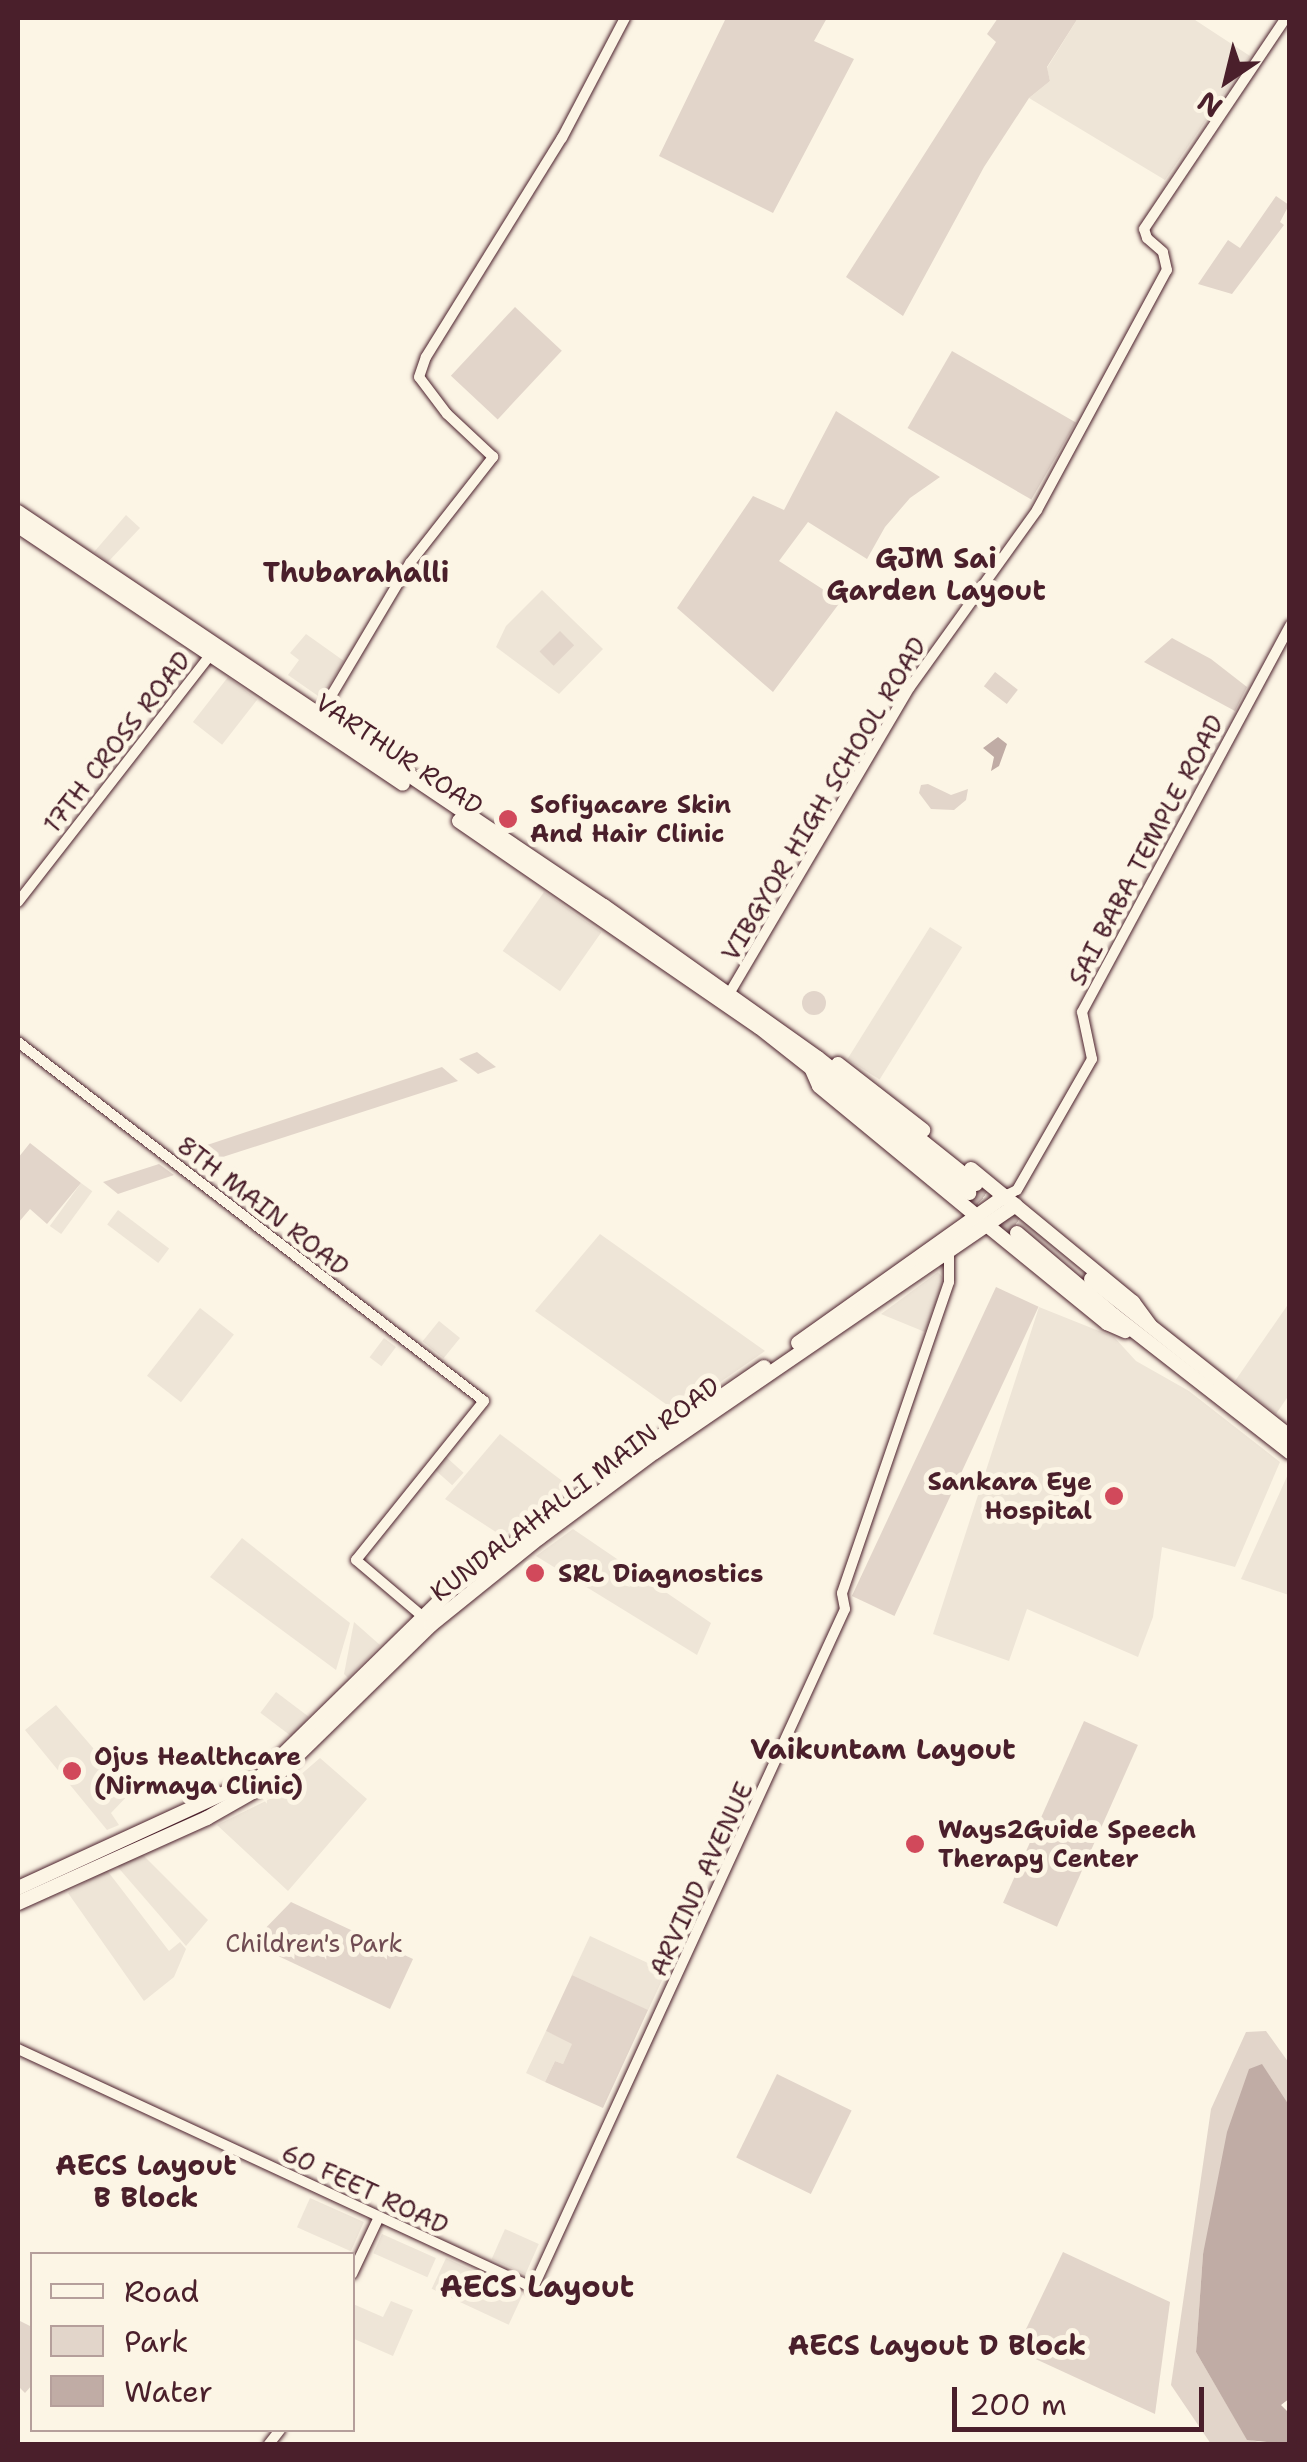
<!DOCTYPE html>
<html>
<head>
<meta charset="utf-8">
<style>
	body { margin:0 }
	#map { position:relative; width:1307px; height:2462px; overflow:hidden; background:#fcf5e5; font-family:"Shantell Sans",sans-serif }
	div>[style] { position:absolute }
	.built>* { inset:0; background:#eee5d7; transform-origin:0 0 }
	.green>* { inset:0; background:#e2d5ca; transform-origin:0 0 }
	.round { border-radius:50% }
	.water>* { inset:0; background:#c0aca5 }
	.major-tunnel>* { height:14px; margin-top:-7px; transform-origin:0; background:repeating-linear-gradient(90deg,#d8cac0 0 14px,transparent 0 21px) }
	.roads { filter:drop-shadow(0 0 2px #4a1f2b) drop-shadow(0 0 2px #4a1f2b) }
	.minor>* { height:10px; margin:-5px; padding:0 5px; transform-origin:5px; border-radius:5px; background:#fcf5e5 }
	.major>* { height:14px; margin:-7px; padding:0 7px; transform-origin:7px; border-radius:7px; background:#fcf5e5 }
	.dots>* { width:28px; height:28px; translate:-50% -50%; box-sizing:border-box; border:5px solid #fcf5e5; border-radius:50% }
	span { translate:-50% -50%; white-space:nowrap; text-align:center; line-height:1.15; -webkit-text-stroke:10px #fcf5e5; paint-order:stroke }
	.street-label { font-size:25px; color:#4a1f2b }
	.poi-label { font-size:25px; color:#4a1f2b; font-weight:700 }
	.left { translate:0 -50%; text-align:left }
	.right { translate:-100% -50%; text-align:right }
	.park-label { font-size:25px; color:#704c53 }
	.neighbourhood-label { font-size:28px; color:#4a1f2b; font-weight:700 }
	.quarter-label { font-size:30px; color:#4a1f2b; font-weight:700 }
	.frame { position:absolute; inset:0; border:20px solid #4a1f2b; pointer-events:none }
	.legend { position:absolute; left:30px; top:2252px; width:325px; height:180px; box-sizing:border-box; background:#fcf5e5; border:2px solid #b59f9b; margin:0; padding:12px 18px; list-style:none; font-size:30px; color:#4a1f2b }
	.legend li { display:flex; align-items:center; gap:20px; height:50px }
	.legend b { width:50px; border:2px solid #b59f9b }
	.north { position:absolute; left:1177px; top:30px; width:100px; height:100px; -webkit-text-stroke:8px #fcf5e5; paint-order:stroke; rotate:215deg; font-size:28px; font-weight:700; line-height:40px; text-align:center; color:#4a1f2b }
	.north::after { content:''; display:block; margin:auto; width:35px; height:45px; background:#4a1f2b; clip-path:polygon(50% 0,100% 100%,50% 72%,0 100%) }
	.scale { position:absolute; left:952px; top:2387px; width:252px; height:45px; box-sizing:border-box; border:5px solid #4a1f2b; border-top:0; padding-left:12px; font-size:30px; line-height:35px; white-space:nowrap; color:#4a1f2b; -webkit-text-stroke:8px #fcf5e5; paint-order:stroke }
</style>
</head>
<body>
<div id="map">
	<div class="built">
		<div style="clip-path:polygon(1078px 18px,1192px 18px,1250px 56px,1165px 180px,1029px 98px,1050px 81px,1047px 68px)"></div>
		<div style="clip-path:polygon(126px 515px,140px 528px,108px 562px,94px 552px)"></div>
		<div style="clip-path:polygon(542px 590px,603px 649px,559px 694px,496px 647px,506px 626px)"></div>
		<div style="clip-path:polygon(306px 634px,344px 661px,321px 698px,288px 675px,299px 660px,290px 653px)"></div>
		<div style="left:228px;top:677px;width:37px;height:57px;rotate:38deg"></div>
		<div style="left:544px;top:892px;width:70px;height:72px;rotate:35deg"></div>
		<div style="left:930px;top:927px;width:38px;height:156px;rotate:32deg"></div>
		<div style="left:81px;top:1183px;width:14px;height:53px;rotate:36deg"></div>
		<div style="left:118px;top:1210px;width:64px;height:18px;rotate:37deg"></div>
		<div style="clip-path:polygon(600px 1234px,765px 1351px,677px 1412px,535px 1311px)"></div>
		<div style="clip-path:polygon(938px 1272px,943px 1278px,941px 1289px,925px 1332px,881px 1314px)"></div>
		<div style="clip-path:polygon(1289px 1303px,1289px 1395px,1276px 1414px,1235px 1381px)"></div>
		<div style="clip-path:polygon(1039px 1307px,1114px 1337px,1136px 1361px,1189px 1391px,1280px 1462px,1235px 1567px,1162px 1547px,1153px 1617px,1138px 1657px,1027px 1609px,1009px 1661px,933px 1634px)"></div>
		<div style="left:200px;top:1308px;width:43px;height:86px;rotate:38deg"></div>
		<div style="left:439px;top:1321px;width:27px;height:26px;rotate:39deg"></div>
		<div style="left:384px;top:1338px;width:15px;height:24px;rotate:37deg"></div>
		<div style="clip-path:polygon(500px 1434px,565px 1483px,548px 1506px,502px 1536px,445px 1499px)"></div>
		<div style="left:445px;top:1456px;width:25px;height:17px;rotate:42deg"></div>
		<div style="clip-path:polygon(1289px 1472px,1289px 1595px,1241px 1579px)"></div>
		<div style="clip-path:polygon(573px 1529px,711px 1623px,697px 1655px,536px 1556px)"></div>
		<div style="clip-path:polygon(242px 1538px,350px 1623px,336px 1670px,210px 1577px)"></div>
		<div style="clip-path:polygon(354px 1622px,380px 1645px,348px 1678px,344px 1674px)"></div>
		<div style="left:276px;top:1692px;width:41px;height:26px;rotate:37deg"></div>
		<div style="clip-path:polygon(56px 1705px,131px 1792px,111px 1813px,119px 1825px,107px 1830px,25px 1730px)"></div>
		<div style="clip-path:polygon(320px 1758px,367px 1799px,288px 1891px,217px 1825px,276px 1796px)"></div>
		<div style="clip-path:polygon(141px 1853px,208px 1920px,186px 1946px,116px 1865px)"></div>
		<div style="clip-path:polygon(106px 1869px,169px 1951px,180px 1942px,186px 1949px,174px 1977px,144px 2001px,68px 1893px)"></div>
		<div style="left:590px;top:1936px;width:84px;height:43px;rotate:25deg"></div>
		<div style="clip-path:polygon(546px 2031px,573px 2043px,563px 2064px,555px 2061px,545px 2082px,526px 2073px)"></div>
		<div style="left:310px;top:2198px;width:59px;height:32px;rotate:24deg"></div>
		<div style="left:505px;top:2229px;width:37px;height:33px;rotate:24deg"></div>
		<div style="left:382px;top:2234px;width:59px;height:21px;rotate:24deg"></div>
		<div style="left:446px;top:2258px;width:85px;height:34px;rotate:25deg"></div>
		<div style="clip-path:polygon(391px 2301px,413px 2310px,393px 2356px,352px 2338px,353px 2304px,383px 2317px)"></div>
	</div>
	<div class="green">
		<div style="clip-path:polygon(715px 18px,827px 18px,814px 41px,854px 59px,773px 213px,659px 156px,725px 20px)"></div>
		<div style="clip-path:polygon(998px 18px,1078px 18px,1047px 67px,1050px 81px,1029px 98px,984px 167px,903px 316px,846px 277px,996px 42px,987px 34px)"></div>
		<div style="clip-path:polygon(1276px 196px,1289px 205px,1280px 222px,1284px 225px,1232px 294px,1198px 284px,1228px 240px,1240px 248px)"></div>
		<div style="left:515px;top:307px;width:64px;height:94px;rotate:43deg"></div>
		<div style="left:952px;top:351px;width:143px;height:89px;rotate:30deg"></div>
		<div style="clip-path:polygon(836px 411px,940px 477px,910px 498px,885px 527px,867px 559px,808px 522px,779px 561px,841px 601px,773px 692px,677px 608px,753px 496px,784px 510px)"></div>
		<div style="left:560px;top:631px;width:20px;height:29px;rotate:45deg"></div>
		<div style="clip-path:polygon(1172px 638px,1211px 659px,1247px 687px,1235px 711px,1144px 662px)"></div>
		<div style="left:995px;top:672px;width:29px;height:18px;rotate:38deg"></div>
		<div style="clip-path:polygon(928px 784px,951px 795px,968px 789px,966px 800px,954px 810px,931px 809px,919px 793px,921px 785px)"></div>
		<div class="round" style="left:802px;top:991px;width:24px;height:24px"></div>
		<div style="clip-path:polygon(477px 1052px,496px 1067px,478px 1074px,459px 1059px)"></div>
		<div style="clip-path:polygon(442px 1067px,458px 1081px,198px 1165px,183px 1153px)"></div>
		<div style="clip-path:polygon(30px 1143px,81px 1183px,47px 1224px,30px 1209px,18px 1223px,18px 1158px)"></div>
		<div style="clip-path:polygon(159px 1164px,174px 1175px,118px 1194px,103px 1182px)"></div>
		<div style="left:996px;top:1287px;width:47px;height:341px;rotate:25deg"></div>
		<div style="left:1084px;top:1721px;width:59px;height:199px;rotate:24deg"></div>
		<div style="clip-path:polygon(291px 1902px,413px 1959px,390px 2009px,251px 1943px)"></div>
		<div style="clip-path:polygon(572px 1975px,648px 2010px,603px 2108px,545px 2082px,555px 2061px,563px 2064px,572px 2044px,546px 2031px)"></div>
		<div style="clip-path:polygon(1266px 2031px,1289px 2063px,1289px 2105px,1262px 2065px,1203px 2254px,1196px 2352px,1247px 2439px,1268px 2444px,1211px 2444px,1171px 2385px,1211px 2109px,1246px 2032px)"></div>
		<div style="left:777px;top:2074px;width:83px;height:93px;rotate:26deg"></div>
		<div style="clip-path:polygon(1063px 2252px,1170px 2302px,1155px 2414px,1016px 2350px)"></div>
		<div style="clip-path:polygon(18px 2320px,32px 2327px,32px 2385px,25px 2393px,18px 2386px)"></div>
	</div>
	<div class="water">
		<div style="clip-path:polygon(998px 737px,1007px 744px,999px 766px,991px 771px,994px 757px,983px 748px)"></div>
		<div style="clip-path:polygon(1262px 2064px,1289px 2105px,1290px 2398px,1281px 2405px,1289px 2413px,1289px 2444px,1247px 2440px,1196px 2352px,1203px 2254px,1227px 2132px,1249px 2069px)"></div>
	</div>
	<div class="major-tunnel">
		<div style="left:976px;top:1184px;width:62px;rotate:39.8deg"></div>
		<div style="left:969px;top:1193px;width:62px;rotate:39.8deg"></div>
	</div>
	<div class="roads">
		<div class="minor">
			<div style="left:318px;top:718px;width:180px;rotate:-59.3deg"></div>
			<div style="left:410px;top:563px;width:135px;rotate:-51.9deg"></div>
			<div style="left:493px;top:457px;width:63px;rotate:-136.9deg"></div>
			<div style="left:447px;top:414px;width:46px;rotate:-127.1deg"></div>
			<div style="left:419px;top:377px;width:21px;rotate:-71deg"></div>
			<div style="left:426px;top:357px;width:258px;rotate:-58.2deg"></div>
			<div style="left:562px;top:138px;width:136px;rotate:-62.3deg"></div>
			<div style="left:18px;top:902px;width:314px;rotate:-52.1deg"></div>
			<div style="left:729px;top:994px;width:356px;rotate:-59.5deg"></div>
			<div style="left:910px;top:687px;width:218px;rotate:-54.3deg"></div>
			<div style="left:1037px;top:510px;width:273px;rotate:-61.6deg"></div>
			<div style="left:1167px;top:270px;width:18px;rotate:-103deg"></div>
			<div style="left:1163px;top:252px;width:21px;rotate:-139deg"></div>
			<div style="left:1147px;top:238px;width:9px;rotate:-108deg"></div>
			<div style="left:1144px;top:229px;width:254px;rotate:-56.1deg"></div>
			<div style="left:18px;top:1042px;width:588px;rotate:37.61deg"></div>
			<div style="left:484px;top:1401px;width:204px;rotate:128.8deg"></div>
			<div style="left:356px;top:1560px;width:87px;rotate:40.3deg"></div>
			<div style="left:1005px;top:1196px;width:13px;rotate:-27deg"></div>
			<div style="left:1017px;top:1190px;width:151px;rotate:-60.2deg"></div>
			<div style="left:1092px;top:1059px;width:48px;rotate:-102deg"></div>
			<div style="left:1082px;top:1012px;width:439px;rotate:-61.7deg"></div>
			<div style="left:18px;top:2049px;width:568px;rotate:24.89deg"></div>
			<div style="left:533px;top:2288px;width:747px;rotate:-65.32deg"></div>
			<div style="left:845px;top:1609px;width:16px;rotate:-101deg"></div>
			<div style="left:842px;top:1593px;width:329px;rotate:-71deg"></div>
			<div style="left:949px;top:1282px;width:30px;rotate:-90deg"></div>
			<div style="left:352px;top:2274px;width:63px;rotate:-64.7deg"></div>
			<div style="left:269px;top:2444px;width:18px;rotate:-52deg"></div>
		</div>
		<div class="major">
			<div style="left:18px;top:512px;width:706px;rotate:33.92deg"></div>
			<div style="left:604px;top:906px;width:262px;rotate:35.4deg"></div>
			<div style="left:818px;top:1058px;width:202px;rotate:38.6deg"></div>
			<div style="left:18px;top:526px;width:463px;rotate:33.8deg"></div>
			<div style="left:459px;top:821px;width:364px;rotate:34.5deg"></div>
			<div style="left:759px;top:1027px;width:268px;rotate:38.3deg"></div>
			<div style="left:838px;top:1064px;width:108px;rotate:37.8deg"></div>
			<div style="left:812px;top:1070px;width:17px;rotate:66deg"></div>
			<div style="left:819px;top:1086px;width:206px;rotate:39.5deg"></div>
			<div style="left:971px;top:1169px;width:210px;rotate:39.4deg"></div>
			<div style="left:1133px;top:1302px;width:29px;rotate:54deg"></div>
			<div style="left:988px;top:1226px;width:154px;rotate:39.2deg"></div>
			<div style="left:1107px;top:1323px;width:20px;rotate:24deg"></div>
			<div style="left:1017px;top:1233px;width:128px;rotate:40.3deg"></div>
			<div style="left:1115px;top:1316px;width:222px;rotate:37.9deg"></div>
			<div style="left:1091px;top:1279px;width:254px;rotate:38.4deg"></div>
			<div style="left:798px;top:1343px;width:254px;rotate:-35.4deg"></div>
			<div style="left:625px;top:1463px;width:169px;rotate:-34.6deg"></div>
			<div style="left:18px;top:1888px;width:268px;rotate:-24.7deg"></div>
			<div style="left:261px;top:1776px;width:266px;rotate:-44.4deg"></div>
			<div style="left:451px;top:1590px;width:165px;rotate:-36.1deg"></div>
			<div style="left:18px;top:1903px;width:207px;rotate:-24.2deg"></div>
			<div style="left:207px;top:1818px;width:73px;rotate:-29.7deg"></div>
			<div style="left:270px;top:1782px;width:225px;rotate:-44.3deg"></div>
			<div style="left:431px;top:1625px;width:139px;rotate:-38.9deg"></div>
			<div style="left:539px;top:1538px;width:144px;rotate:-36.6deg"></div>
			<div style="left:655px;top:1452px;width:437px;rotate:-34.4deg"></div>
		</div>
	</div>
	<div class="dots">
		<div style="left:508px;top:819px;background:#d1495b"></div>
		<div style="left:1114px;top:1496px;background:#d1495b"></div>
		<div style="left:535px;top:1573px;background:#d1495b"></div>
		<div style="left:72px;top:1771px;background:#d1495b"></div>
		<div style="left:915px;top:1844px;background:#d1495b"></div>
	</div>
	<div class="street-label">
		<span style="left:117px;top:742px;rotate:-52deg">17TH CROSS ROAD</span>
		<span style="left:399px;top:754px;rotate:34deg">VARTHUR ROAD</span>
		<span style="left:824px;top:799px;rotate:-59deg">VIBGYOR HIGH SCHOOL ROAD</span>
		<span style="left:1146px;top:850px;rotate:-62deg">SAI BABA TEMPLE ROAD</span>
		<span style="left:263px;top:1206px;rotate:38deg">8TH MAIN ROAD</span>
		<span style="left:575px;top:1489px;rotate:-37deg">KUNDALAHALLI MAIN ROAD</span>
		<span style="left:701px;top:1879px;rotate:-65deg">ARVIND AVENUE</span>
		<span style="left:365px;top:2189px;rotate:25deg">60 FEET ROAD</span>
	</div>
	<div class="poi-label">
		<span class="left" style="left:530px;top:819px">Sofiyacare Skin<br>And Hair Clinic</span>
		<span class="right" style="left:1092px;top:1496px">Sankara Eye<br>Hospital</span>
		<span class="left" style="left:558px;top:1573px">SRL Diagnostics</span>
		<span class="left" style="left:94px;top:1771px">Ojus Healthcare<br>(Nirmaya Clinic)</span>
		<span class="left" style="left:938px;top:1844px">Ways2Guide Speech<br>Therapy Center</span>
	</div>
	<div class="park-label">
		<span style="left:314px;top:1943px">Children's Park</span>
	</div>
	<div class="neighbourhood-label">
		<span style="left:936px;top:574px">GJM Sai<br>Garden Layout</span>
		<span style="left:356px;top:572px">Thubarahalli</span>
		<span style="left:883px;top:1749px">Vaikuntam Layout</span>
		<span style="left:146px;top:2181px">AECS Layout<br>B Block</span>
		<span style="left:937px;top:2345px">AECS Layout D Block</span>
	</div>
	<div class="quarter-label">
		<span style="left:537px;top:2287px">AECS Layout</span>
	</div>
	<div class="frame"></div>
	<ul class="legend">
	<li><b style="height:12px;background:#fcf5e5"></b>Road</li>
	<li><b style="height:28px;background:#e2d5ca"></b>Park</li>
	<li><b style="height:28px;background:#c0aca5"></b>Water</li>
	</ul>
	<div class="north">N</div>
	<div class="scale">200 m</div>
</div>
</body>
</html>
